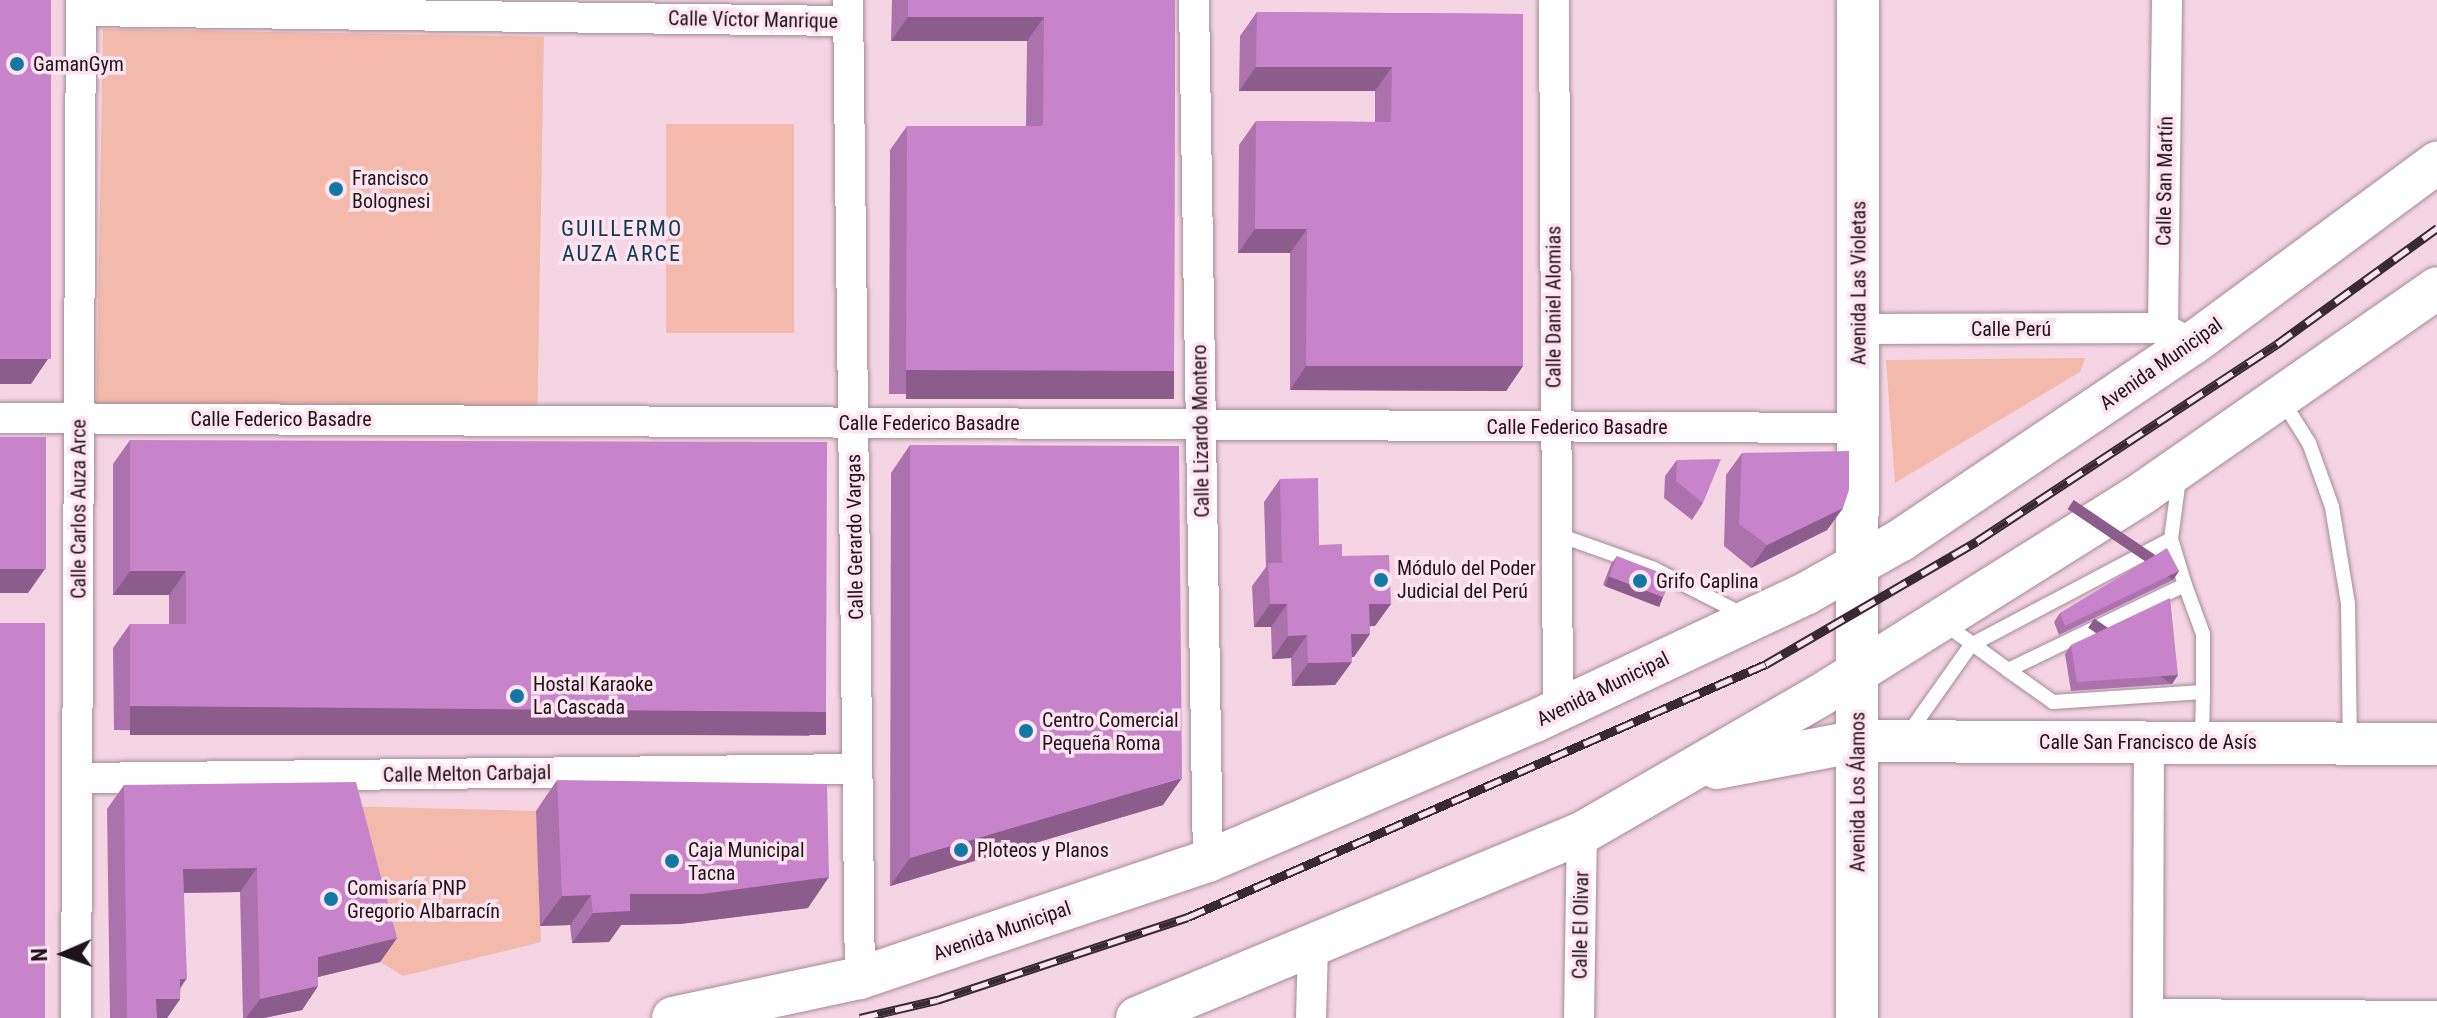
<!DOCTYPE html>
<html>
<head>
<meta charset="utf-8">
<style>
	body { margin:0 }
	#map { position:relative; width:2437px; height:1018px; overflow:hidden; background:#f5d5e4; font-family:"Roboto Condensed",sans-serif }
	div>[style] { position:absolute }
	.green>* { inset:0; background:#f3b9ab; transform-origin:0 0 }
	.roads { filter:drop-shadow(0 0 2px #a68997) drop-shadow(0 0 2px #a68997) }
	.lane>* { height:14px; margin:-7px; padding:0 7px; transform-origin:7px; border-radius:7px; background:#fff }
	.street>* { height:30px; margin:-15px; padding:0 15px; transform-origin:15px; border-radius:15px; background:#fff }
	.secondary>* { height:42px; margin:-21px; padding:0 21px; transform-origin:21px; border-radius:21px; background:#fff }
	.rail>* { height:9px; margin-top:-4.5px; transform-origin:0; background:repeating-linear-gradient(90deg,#fee4f0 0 18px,#372a30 0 36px); box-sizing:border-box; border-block:2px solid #372a30 }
	.wall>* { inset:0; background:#ac72ae }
	.shaded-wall>* { inset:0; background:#8c5c8d; transform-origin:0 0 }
	.building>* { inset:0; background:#c884ca; transform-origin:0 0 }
	.dots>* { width:22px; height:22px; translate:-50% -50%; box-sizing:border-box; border:4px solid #fee4f0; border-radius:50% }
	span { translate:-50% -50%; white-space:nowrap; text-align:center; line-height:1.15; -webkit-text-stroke:7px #fee4f0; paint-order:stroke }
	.street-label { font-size:20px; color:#1e1318 }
	.poi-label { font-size:20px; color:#1e1318 }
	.left { translate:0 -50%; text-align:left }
	.neighbourhood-label { font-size:22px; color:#0d3b50; letter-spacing:2px }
	.north { position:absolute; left:24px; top:914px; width:80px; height:80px; -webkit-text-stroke:6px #fee4f0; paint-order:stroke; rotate:268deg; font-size:22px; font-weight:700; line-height:32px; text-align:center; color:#1e1318 }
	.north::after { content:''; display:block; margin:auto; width:28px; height:36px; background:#1e1318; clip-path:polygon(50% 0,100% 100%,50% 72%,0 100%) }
</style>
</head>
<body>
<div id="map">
	<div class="green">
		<div style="left:103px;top:29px;width:441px;height:382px;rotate:1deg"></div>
		<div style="left:666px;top:124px;width:128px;height:209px"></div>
		<div style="clip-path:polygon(2085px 358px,2080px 372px,1895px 483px,1886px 360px)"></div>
		<div style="clip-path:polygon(340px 806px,536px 811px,541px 942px,403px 976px,380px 962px)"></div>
	</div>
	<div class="roads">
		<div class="lane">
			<div style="left:2282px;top:400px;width:51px;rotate:57.9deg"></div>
			<div style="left:2309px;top:443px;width:68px;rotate:70.2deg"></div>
			<div style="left:2332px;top:507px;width:98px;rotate:80.6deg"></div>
			<div style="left:2348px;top:604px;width:137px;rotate:89.2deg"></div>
			<div style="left:1556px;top:534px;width:102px;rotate:19.5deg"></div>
			<div style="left:1652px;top:568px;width:106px;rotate:27.1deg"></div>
			<div style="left:1945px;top:624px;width:78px;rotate:36.1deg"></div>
			<div style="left:2008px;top:670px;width:196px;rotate:-25.7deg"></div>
			<div style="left:2185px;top:585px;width:48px;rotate:-106.9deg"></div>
			<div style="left:2171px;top:539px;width:61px;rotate:-82.4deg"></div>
			<div style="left:2008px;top:670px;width:55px;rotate:35.4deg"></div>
			<div style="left:2053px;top:702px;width:150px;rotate:-3.8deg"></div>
			<div style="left:2203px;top:692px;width:58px;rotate:-90deg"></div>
			<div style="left:2203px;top:634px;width:52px;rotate:-110.2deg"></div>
			<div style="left:1908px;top:734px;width:109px;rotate:-54.7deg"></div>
			<div style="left:1971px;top:645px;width:226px;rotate:-27.9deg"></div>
			<div style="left:2202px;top:739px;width:47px;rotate:-88.8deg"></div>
		</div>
		<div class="street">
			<div style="left:848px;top:0;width:978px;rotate:89.3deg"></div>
			<div style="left:1194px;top:0;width:861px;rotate:89.07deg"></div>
			<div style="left:1554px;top:0;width:711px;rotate:89.68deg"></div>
			<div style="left:81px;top:11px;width:767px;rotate:0.75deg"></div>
			<div style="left:2163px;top:328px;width:328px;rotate:-89.3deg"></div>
			<div style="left:1859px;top:329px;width:304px;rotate:-0.2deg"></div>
			<div style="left:2163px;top:328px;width:33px;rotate:29deg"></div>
			<div style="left:0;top:418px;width:1859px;rotate:0.31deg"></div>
			<div style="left:77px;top:778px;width:780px;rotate:-0.66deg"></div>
			<div style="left:2148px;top:1014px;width:289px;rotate:0.4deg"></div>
			<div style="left:76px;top:1018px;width:1018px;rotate:-89.72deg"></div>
			<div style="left:1311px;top:1018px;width:71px;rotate:-88.4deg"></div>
			<div style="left:1579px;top:1018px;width:185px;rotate:-89.1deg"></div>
			<div style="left:2148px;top:1018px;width:275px;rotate:-89.8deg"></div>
		</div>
		<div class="secondary">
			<div style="left:1717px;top:768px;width:144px;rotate:-10.8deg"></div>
			<div style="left:1858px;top:741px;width:579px;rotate:0.3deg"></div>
			<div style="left:673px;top:1018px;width:191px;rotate:-12.1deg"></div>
			<div style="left:860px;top:978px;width:367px;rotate:-18.6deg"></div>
			<div style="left:1208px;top:861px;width:353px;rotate:-23.2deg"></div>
			<div style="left:1533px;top:722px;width:303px;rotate:-25.2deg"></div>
			<div style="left:1807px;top:593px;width:108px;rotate:-29.4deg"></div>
			<div style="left:1901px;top:540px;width:351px;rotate:-34deg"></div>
			<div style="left:2192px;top:344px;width:305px;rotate:-36.5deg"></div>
			<div style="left:1137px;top:1018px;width:482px;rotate:-22.6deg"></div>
			<div style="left:1582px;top:833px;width:276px;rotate:-30deg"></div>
			<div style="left:1821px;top:695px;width:381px;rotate:-32.1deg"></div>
			<div style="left:2144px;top:492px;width:357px;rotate:-34.8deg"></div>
			<div style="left:1857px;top:1018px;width:1018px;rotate:-89.94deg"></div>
		</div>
	</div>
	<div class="rail">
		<div style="left:860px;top:1018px;width:79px;rotate:-13.2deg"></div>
		<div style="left:937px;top:1000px;width:264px;rotate:-18.3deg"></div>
		<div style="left:1188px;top:917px;width:631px;rotate:-23.64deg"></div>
		<div style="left:1766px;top:664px;width:244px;rotate:-30.2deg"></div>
		<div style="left:1977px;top:541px;width:359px;rotate:-33.3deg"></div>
		<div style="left:2277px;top:344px;width:198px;rotate:-35.9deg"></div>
	</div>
	<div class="wall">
		<div style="clip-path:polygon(892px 0,1175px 0,1174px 371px,1157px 395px,889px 394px,890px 150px,907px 126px,1026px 126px,1027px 41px,891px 41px)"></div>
		<div style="clip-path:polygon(1257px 12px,1523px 14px,1523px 366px,1506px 391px,1290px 390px,1290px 253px,1238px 253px,1239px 145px,1256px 121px,1375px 122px,1375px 91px,1239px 91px,1240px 36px)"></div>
		<div style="clip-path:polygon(130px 440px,826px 712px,809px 736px,114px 730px,113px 648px,130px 624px,169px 624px,169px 595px,113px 595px,113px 464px)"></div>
		<div style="clip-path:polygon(910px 445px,1163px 805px,890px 886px,891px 473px)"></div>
		<div style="clip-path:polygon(1742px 453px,1843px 508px,1827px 530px,1751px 568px,1724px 546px,1726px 475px)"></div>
		<div style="clip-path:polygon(1677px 460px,1703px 503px,1692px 520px,1664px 498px,1665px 476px)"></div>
		<div style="clip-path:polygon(1280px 479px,1319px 545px,1342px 556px,1375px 626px,1370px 626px,1354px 657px,1351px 657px,1335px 685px,1292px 686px,1291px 658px,1272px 659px,1271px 627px,1254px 627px,1252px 586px,1266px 567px,1264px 502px)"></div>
		<div style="clip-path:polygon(1617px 556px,1663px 597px,1657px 606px,1603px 585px,1611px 564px)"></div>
		<div style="clip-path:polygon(2179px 571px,2173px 580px,2059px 635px,2054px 622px,2060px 613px)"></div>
		<div style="clip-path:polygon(2071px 645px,2178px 675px,2172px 684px,2071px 691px,2065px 654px)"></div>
		<div style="clip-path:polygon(557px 780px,808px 908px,680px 924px,621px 925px,609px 942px,572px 943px,570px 925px,540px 926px,536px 811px)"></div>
		<div style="clip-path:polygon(124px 785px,397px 938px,380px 962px,318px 977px,318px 986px,302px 1010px,264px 1018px,243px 1018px,240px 892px,184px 893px,180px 999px,167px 1018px,110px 1018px,107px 809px)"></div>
	</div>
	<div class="shaded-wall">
		<div style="clip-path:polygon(908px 17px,1044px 17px,1027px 41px,891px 41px)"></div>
		<div style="clip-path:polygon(1256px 67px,1392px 67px,1375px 91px,1239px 91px)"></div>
		<div style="clip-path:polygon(1255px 229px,1307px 229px,1290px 253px,1238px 253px)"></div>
		<div style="clip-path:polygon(0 359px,48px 359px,31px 384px,0 384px)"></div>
		<div style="clip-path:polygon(1306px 366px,1523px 366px,1506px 391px,1290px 390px)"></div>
		<div style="left:906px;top:370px;width:268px;height:29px"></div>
		<div style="clip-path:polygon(1843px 508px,1827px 530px,1751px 568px,1767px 545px)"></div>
		<div style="clip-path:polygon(0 569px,45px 569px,28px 593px,0 593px)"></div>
		<div style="clip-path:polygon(130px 571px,186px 571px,169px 595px,113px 595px)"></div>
		<div style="left:2179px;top:571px;width:11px;height:127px;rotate:124deg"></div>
		<div style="left:1609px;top:576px;width:58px;height:11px;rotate:21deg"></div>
		<div style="clip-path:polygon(1270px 604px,1287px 604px,1271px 627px,1254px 627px)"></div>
		<div style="clip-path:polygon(1369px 604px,1391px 604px,1375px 626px,1353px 627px)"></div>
		<div style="clip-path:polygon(1351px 634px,1370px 634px,1354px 657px,1335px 657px)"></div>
		<div style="clip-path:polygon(1307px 635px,1291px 658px,1272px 659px,1288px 636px)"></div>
		<div style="clip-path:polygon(1352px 662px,1335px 685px,1292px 686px,1308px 663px)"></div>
		<div style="left:2178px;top:675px;width:11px;height:101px;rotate:124deg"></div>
		<div style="left:130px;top:706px;width:696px;height:29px"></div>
		<div style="clip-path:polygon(1182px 778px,1163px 805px,890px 886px,910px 858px)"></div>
		<div style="clip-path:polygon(257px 868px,240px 892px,166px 893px,183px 869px)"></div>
		<div style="clip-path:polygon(829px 877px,808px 908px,680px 924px,621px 925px,609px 942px,572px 943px,593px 913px,630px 894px)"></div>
		<div style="clip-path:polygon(591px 895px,570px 925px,540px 926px,562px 896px)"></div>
		<div style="clip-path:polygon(397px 938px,380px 962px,301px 981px,318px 957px)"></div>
		<div style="clip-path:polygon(187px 978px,173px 999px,180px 999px,167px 1018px,143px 1018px,156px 999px,180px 979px)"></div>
		<div style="clip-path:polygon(318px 986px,302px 1010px,264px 1018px,246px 1018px,260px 999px)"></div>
	</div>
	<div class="building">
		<div style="left:0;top:0;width:51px;height:359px"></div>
		<div style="clip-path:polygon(908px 0,1175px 0,1174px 371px,906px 370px,907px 126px,1043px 126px,1044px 17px,908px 17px)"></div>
		<div style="clip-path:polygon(1257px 12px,1523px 14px,1523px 366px,1306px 366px,1307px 229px,1255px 229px,1256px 121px,1391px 122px,1392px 67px,1256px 67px)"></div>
		<div style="left:0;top:437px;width:46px;height:132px"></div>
		<div style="clip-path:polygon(130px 440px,827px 442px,826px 712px,130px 706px,130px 624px,186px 624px,186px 571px,130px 571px)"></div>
		<div style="clip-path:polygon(910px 445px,1179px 446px,1182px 778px,910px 858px)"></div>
		<div style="clip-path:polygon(1849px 451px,1849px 490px,1843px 508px,1767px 545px,1739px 524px,1742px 453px)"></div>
		<div style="clip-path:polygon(1721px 459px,1703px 503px,1676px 481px,1677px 460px)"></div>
		<div style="clip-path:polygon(1318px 478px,1319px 545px,1342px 544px,1342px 556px,1389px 555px,1391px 604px,1369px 604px,1370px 634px,1351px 634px,1352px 662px,1308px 663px,1307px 635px,1288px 636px,1287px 604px,1270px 604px,1268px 563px,1282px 563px,1280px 479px)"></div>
		<div style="clip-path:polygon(2167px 548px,2179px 571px,2065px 626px,2060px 613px)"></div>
		<div style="left:1617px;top:556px;width:58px;height:22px;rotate:21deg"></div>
		<div style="clip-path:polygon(2170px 598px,2178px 675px,2077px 682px,2071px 645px)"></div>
		<div style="left:0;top:623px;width:45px;height:395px"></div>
		<div style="clip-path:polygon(557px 780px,827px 784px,829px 877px,702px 894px,630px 894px,630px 911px,593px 913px,591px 895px,562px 896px)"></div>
		<div style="clip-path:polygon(356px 782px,397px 938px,318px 957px,318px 986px,260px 999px,257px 868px,183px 869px,187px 978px,180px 979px,180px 999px,156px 999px,157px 1018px,127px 1018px,124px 785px)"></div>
	</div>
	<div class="dots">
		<div style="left:17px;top:64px;background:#1279a5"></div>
		<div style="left:336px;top:189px;background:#1279a5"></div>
		<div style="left:1381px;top:580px;background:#1279a5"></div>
		<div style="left:1640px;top:581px;background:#1279a5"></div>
		<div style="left:517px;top:696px;background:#1279a5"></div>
		<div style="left:1026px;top:731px;background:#1279a5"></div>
		<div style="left:961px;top:850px;background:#1279a5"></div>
		<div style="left:672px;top:861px;background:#1279a5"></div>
		<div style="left:331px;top:899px;background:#1279a5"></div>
	</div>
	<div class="street-label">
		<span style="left:753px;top:20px;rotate:1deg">Calle Víctor Manrique</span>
		<span style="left:2165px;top:181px;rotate:-89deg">Calle San Martín</span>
		<span style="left:1859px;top:283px;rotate:-90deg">Avenida Las Violetas</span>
		<span style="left:1554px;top:307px;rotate:-90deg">Calle Daniel Alomias</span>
		<span style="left:2011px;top:329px">Calle Perú</span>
		<span style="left:2161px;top:364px;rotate:-35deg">Avenida Municipal</span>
		<span style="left:281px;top:419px">Calle Federico Basadre</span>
		<span style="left:929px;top:423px">Calle Federico Basadre</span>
		<span style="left:1577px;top:427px">Calle Federico Basadre</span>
		<span style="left:1201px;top:431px;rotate:-91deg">Calle Lizardo Montero</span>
		<span style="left:79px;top:509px;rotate:-90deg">Calle Carlos Auza Arce</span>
		<span style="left:855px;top:537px;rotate:-91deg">Calle Gerardo Vargas</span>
		<span style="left:1603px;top:689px;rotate:-26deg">Avenida Municipal</span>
		<span style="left:2148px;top:742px">Calle San Francisco de Asís</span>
		<span style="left:467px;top:774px;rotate:-1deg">Calle Melton Carbajal</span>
		<span style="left:1858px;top:792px;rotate:-90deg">Avenida Los Álamos</span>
		<span style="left:1581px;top:925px;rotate:-89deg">Calle El Olivar</span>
		<span style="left:1002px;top:931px;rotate:-19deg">Avenida Municipal</span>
	</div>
	<div class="poi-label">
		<span class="left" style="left:33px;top:64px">GamanGym</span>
		<span class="left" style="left:352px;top:190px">Francisco<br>Bolognesi</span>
		<span class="left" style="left:1397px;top:580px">Módulo del Poder<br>Judicial del Perú</span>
		<span class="left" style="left:1656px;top:581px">Grifo Caplina</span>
		<span class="left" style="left:533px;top:696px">Hostal Karaoke<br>La Cascada</span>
		<span class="left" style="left:1042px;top:732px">Centro Comercial<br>Pequeña Roma</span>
		<span class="left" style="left:688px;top:862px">Caja Municipal<br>Tacna</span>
		<span class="left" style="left:977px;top:850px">Ploteos y Planos</span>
		<span class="left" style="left:347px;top:900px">Comisaría PNP<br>Gregorio Albarracín</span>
	</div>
	<div class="neighbourhood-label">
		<span style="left:622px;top:241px">GUILLERMO<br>AUZA ARCE</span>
	</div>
	<div class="north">N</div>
</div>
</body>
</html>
